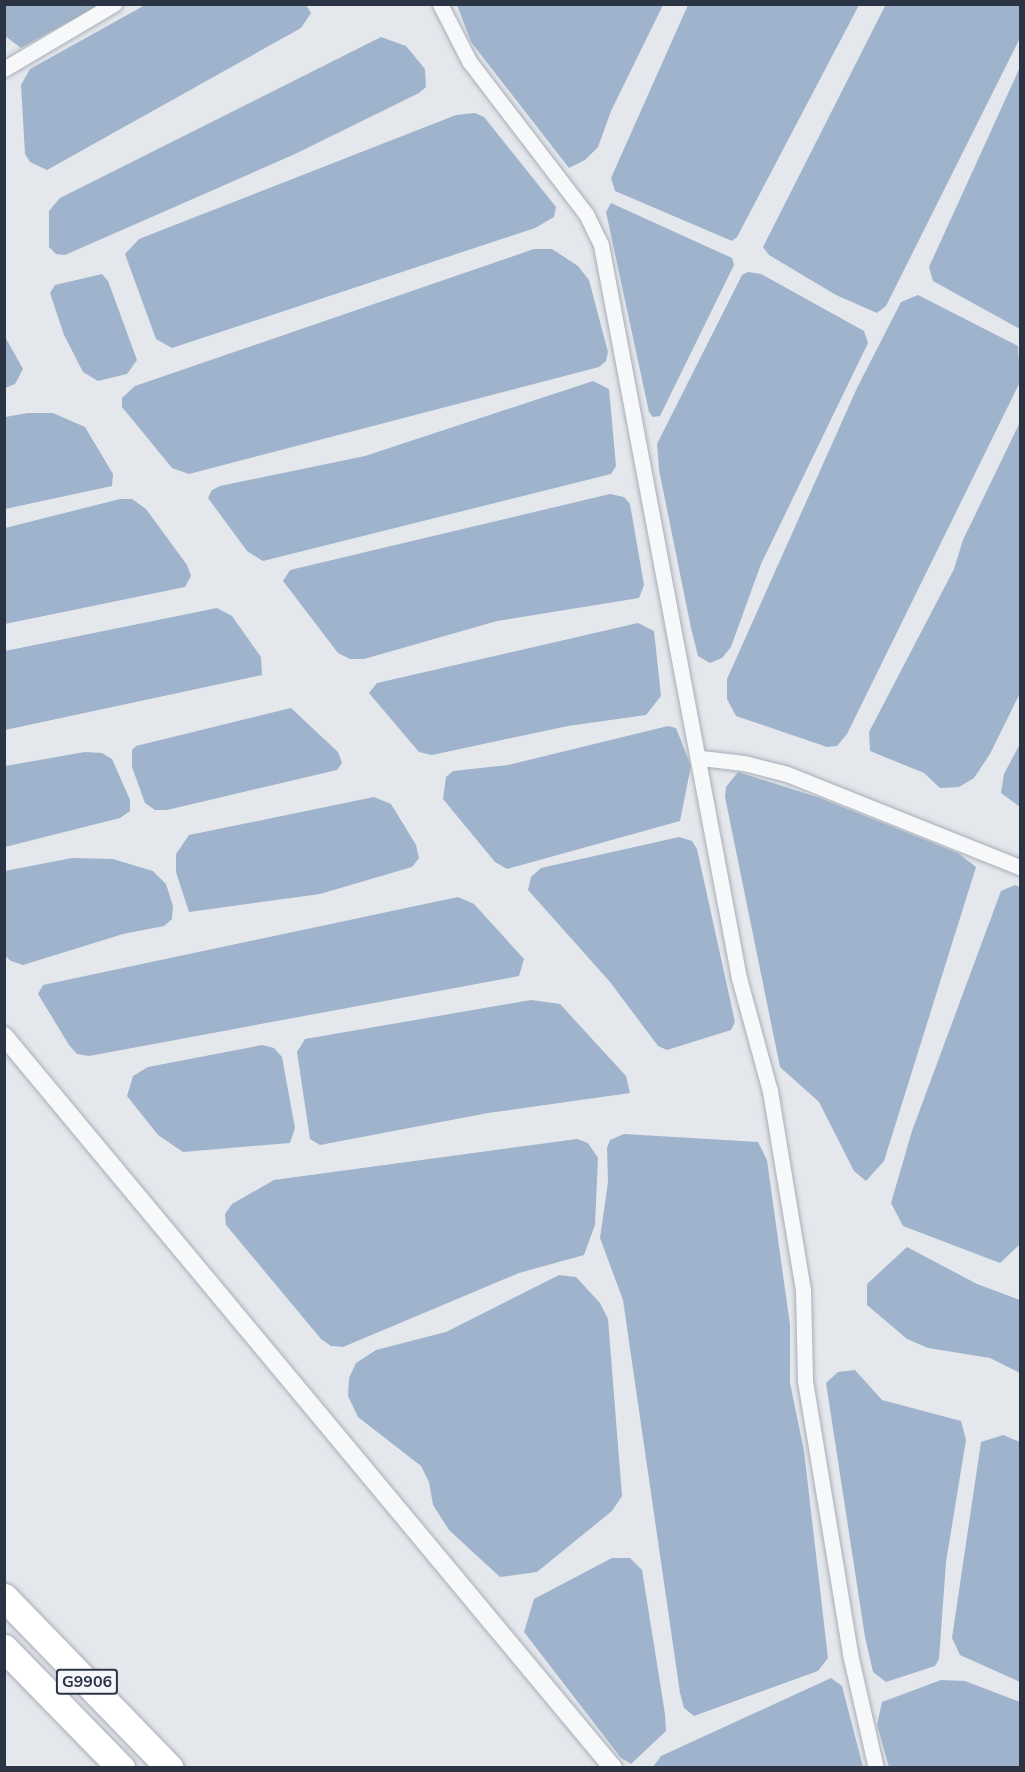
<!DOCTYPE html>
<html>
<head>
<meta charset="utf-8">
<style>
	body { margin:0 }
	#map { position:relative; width:1025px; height:1772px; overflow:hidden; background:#e4e7ec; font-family:"Nunito Sans",sans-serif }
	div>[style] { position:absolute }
	.water>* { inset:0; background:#9fb4cc }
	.roads { filter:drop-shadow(0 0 2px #a9aeb7) drop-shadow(0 0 2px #a9aeb7) }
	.minor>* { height:15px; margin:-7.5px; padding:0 7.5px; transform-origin:7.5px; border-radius:7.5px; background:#f7f8fa }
	.tertiary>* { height:18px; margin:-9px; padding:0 9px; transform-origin:9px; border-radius:9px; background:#f7f8fa }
	.motorway>* { height:27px; margin:-13.5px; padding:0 13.5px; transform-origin:13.5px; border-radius:13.5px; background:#fff }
	span { translate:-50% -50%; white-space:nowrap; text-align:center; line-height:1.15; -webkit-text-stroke:5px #f4f6f9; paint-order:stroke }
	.shield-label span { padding:2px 4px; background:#f4f6f9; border:2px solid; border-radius:4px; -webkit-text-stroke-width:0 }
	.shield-label { font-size:16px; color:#2b3445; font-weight:700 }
	.frame { position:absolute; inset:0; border:6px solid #2b3445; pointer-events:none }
</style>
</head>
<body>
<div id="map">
	<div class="water">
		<div style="clip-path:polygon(886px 4px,1020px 5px,1020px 38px,886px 306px,877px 313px,836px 295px,769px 255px,763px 247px)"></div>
		<div style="clip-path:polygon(5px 5px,99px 5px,21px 48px,5px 36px)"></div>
		<div style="clip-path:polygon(145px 5px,306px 5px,311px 13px,301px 28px,47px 170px,30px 162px,25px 154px,21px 85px,30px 69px)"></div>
		<div style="clip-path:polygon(457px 5px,663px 5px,611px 111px,598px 147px,585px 160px,569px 168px,471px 42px)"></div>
		<div style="clip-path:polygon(688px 5px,859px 5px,737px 237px,732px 241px,615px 191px,611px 178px)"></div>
		<div style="clip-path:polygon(381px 37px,406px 46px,425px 69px,426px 87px,419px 93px,295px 154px,65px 255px,56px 254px,49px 247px,49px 211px,60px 198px)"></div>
		<div style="clip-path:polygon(1020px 67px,1020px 329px,933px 281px,929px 267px)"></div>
		<div style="clip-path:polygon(475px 113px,484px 117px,556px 207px,554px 217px,535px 228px,172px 348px,156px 339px,125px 254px,139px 239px,456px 115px)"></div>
		<div style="clip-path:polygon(611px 203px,732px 258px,734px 265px,660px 416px,653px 417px,649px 412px,606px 212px)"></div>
		<div style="clip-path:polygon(534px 249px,552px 249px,578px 266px,589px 280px,608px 352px,606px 361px,599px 367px,189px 474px,172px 468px,122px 407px,122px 398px,135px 386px)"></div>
		<div style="clip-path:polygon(748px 272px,761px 274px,864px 331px,868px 343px,761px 564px,731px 647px,722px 658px,710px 663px,698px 656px,691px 628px,659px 470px,657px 444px,742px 275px)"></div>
		<div style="clip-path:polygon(102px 274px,108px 281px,137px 360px,127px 374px,98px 381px,83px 372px,64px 335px,50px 293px,55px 285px)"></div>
		<div style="clip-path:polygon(918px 295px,1018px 346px,1020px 382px,847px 734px,837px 746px,827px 747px,736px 716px,727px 699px,727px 679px,857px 388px,901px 302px)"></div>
		<div style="clip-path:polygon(4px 335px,23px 369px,15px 384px,5px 388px)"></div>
		<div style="clip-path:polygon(593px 381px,609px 389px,616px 466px,611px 474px,263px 561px,247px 551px,208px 498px,212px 490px,220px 486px,365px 456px)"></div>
		<div style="clip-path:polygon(28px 413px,53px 413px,85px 427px,113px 474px,112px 486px,5px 509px,5px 417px)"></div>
		<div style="clip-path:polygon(1020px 422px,1020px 693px,990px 754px,974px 778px,959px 787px,940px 788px,924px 773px,870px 751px,869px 732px,954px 569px,963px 540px)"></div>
		<div style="clip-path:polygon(610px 494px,624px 497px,630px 504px,644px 585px,639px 598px,497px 621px,364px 659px,350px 659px,338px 653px,283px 581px,290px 570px)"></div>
		<div style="clip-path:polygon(120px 499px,132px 499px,146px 509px,187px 565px,191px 576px,185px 587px,5px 624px,5px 528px)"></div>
		<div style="clip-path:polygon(217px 608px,232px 616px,261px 657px,262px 675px,5px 730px,5px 651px)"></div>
		<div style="clip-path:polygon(638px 623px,654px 631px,661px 696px,646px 715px,568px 726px,432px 755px,419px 752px,369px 693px,377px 683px)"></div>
		<div style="clip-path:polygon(291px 708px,338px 752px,342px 763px,337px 770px,167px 810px,155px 810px,145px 803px,132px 767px,132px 750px,136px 746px)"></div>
		<div style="clip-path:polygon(668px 726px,676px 728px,691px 766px,680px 821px,507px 869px,495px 862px,443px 799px,446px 777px,453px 771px,508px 765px)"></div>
		<div style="clip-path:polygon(1020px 744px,1020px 807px,1001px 793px,1004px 774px)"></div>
		<div style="clip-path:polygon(85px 752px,102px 753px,112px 759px,130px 800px,130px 811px,120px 818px,5px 847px,5px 766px)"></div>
		<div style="clip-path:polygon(738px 772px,820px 798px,958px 853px,976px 867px,884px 1161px,866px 1181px,854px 1171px,819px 1102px,780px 1067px,725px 797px,726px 787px)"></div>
		<div style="clip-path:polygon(374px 797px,391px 804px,416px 845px,419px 858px,412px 867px,320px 894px,189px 912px,176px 872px,176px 854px,189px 835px)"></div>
		<div style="clip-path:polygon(679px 837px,692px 841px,697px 849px,735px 1022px,731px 1030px,667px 1050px,658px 1046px,610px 982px,528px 890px,531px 877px,541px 868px)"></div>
		<div style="clip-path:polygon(72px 858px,113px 859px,153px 871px,166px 884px,173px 906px,172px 919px,164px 926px,123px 934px,23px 965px,11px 961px,5px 956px,5px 871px)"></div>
		<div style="clip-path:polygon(1015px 885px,1020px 887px,1020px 1244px,1000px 1263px,903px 1226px,891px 1203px,912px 1131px,1001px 891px)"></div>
		<div style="clip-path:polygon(458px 897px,474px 904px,524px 959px,519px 976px,89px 1056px,77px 1054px,69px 1045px,38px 994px,43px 985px)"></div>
		<div style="clip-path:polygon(531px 1000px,560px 1004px,626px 1076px,630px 1093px,488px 1113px,320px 1145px,310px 1139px,297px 1052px,305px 1039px)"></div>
		<div style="clip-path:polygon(262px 1045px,274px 1048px,282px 1057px,295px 1128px,290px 1143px,183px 1152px,158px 1135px,127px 1096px,133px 1076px,148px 1067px)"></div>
		<div style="clip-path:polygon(624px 1134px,758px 1142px,767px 1160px,790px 1325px,790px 1383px,804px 1451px,828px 1658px,818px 1671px,694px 1716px,684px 1708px,680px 1693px,623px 1300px,600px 1238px,608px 1182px,607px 1148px,610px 1140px)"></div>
		<div style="clip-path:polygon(577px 1139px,588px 1143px,598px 1158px,595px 1225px,584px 1255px,519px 1273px,343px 1347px,331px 1346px,321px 1339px,226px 1225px,225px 1214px,232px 1204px,274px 1180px)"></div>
		<div style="clip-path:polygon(907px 1247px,977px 1284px,1020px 1300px,1020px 1373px,990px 1358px,928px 1348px,907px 1339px,867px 1305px,867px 1284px)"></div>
		<div style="clip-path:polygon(559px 1275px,576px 1277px,600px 1303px,608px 1319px,622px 1496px,612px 1511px,537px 1572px,500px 1577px,449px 1530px,433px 1505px,429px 1482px,421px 1466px,358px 1417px,348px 1396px,349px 1378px,356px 1363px,376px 1350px,446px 1332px)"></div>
		<div style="clip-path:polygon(855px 1370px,882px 1400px,961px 1421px,966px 1440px,946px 1562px,939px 1659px,935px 1666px,886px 1682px,873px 1672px,865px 1637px,826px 1383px,838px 1372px)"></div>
		<div style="clip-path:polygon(1003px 1435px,1020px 1442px,1020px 1682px,960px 1655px,952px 1638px,981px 1442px)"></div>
		<div style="clip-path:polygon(612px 1558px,630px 1558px,642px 1570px,665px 1714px,666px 1731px,631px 1764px,621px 1758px,524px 1632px,534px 1599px)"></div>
		<div style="clip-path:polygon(831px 1678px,842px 1686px,863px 1767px,653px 1767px,661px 1756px)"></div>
		<div style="clip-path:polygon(941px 1680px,965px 1681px,1020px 1702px,1020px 1767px,889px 1767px,877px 1725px,882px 1702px)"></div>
	</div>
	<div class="roads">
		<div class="minor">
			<div style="left:440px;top:4px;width:64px;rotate:63deg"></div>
			<div style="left:469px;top:61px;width:193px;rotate:52.6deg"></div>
			<div style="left:586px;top:214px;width:34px;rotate:64deg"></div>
			<div style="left:601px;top:245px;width:746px;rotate:79.34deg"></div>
			<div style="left:739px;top:978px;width:117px;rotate:74.7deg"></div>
			<div style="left:770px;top:1091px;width:202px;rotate:80.6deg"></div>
			<div style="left:803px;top:1290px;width:91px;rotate:88.7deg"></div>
			<div style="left:805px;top:1381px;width:277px;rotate:80.6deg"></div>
			<div style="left:850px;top:1654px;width:117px;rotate:77.2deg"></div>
			<div style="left:4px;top:69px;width:128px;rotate:-30.6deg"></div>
			<div style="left:701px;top:758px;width:43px;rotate:6.6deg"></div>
			<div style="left:744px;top:763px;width:44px;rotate:14.3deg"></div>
			<div style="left:787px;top:774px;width:251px;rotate:21.8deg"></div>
		</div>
		<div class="tertiary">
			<div style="left:4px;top:1036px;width:952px;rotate:50.24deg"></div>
		</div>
		<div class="motorway">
			<div style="left:4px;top:1597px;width:238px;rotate:45.9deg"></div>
			<div style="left:4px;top:1648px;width:168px;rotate:45.7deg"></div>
		</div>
	</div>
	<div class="shield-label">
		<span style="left:87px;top:1682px">G9906</span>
	</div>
	<div class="frame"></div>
</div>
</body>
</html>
